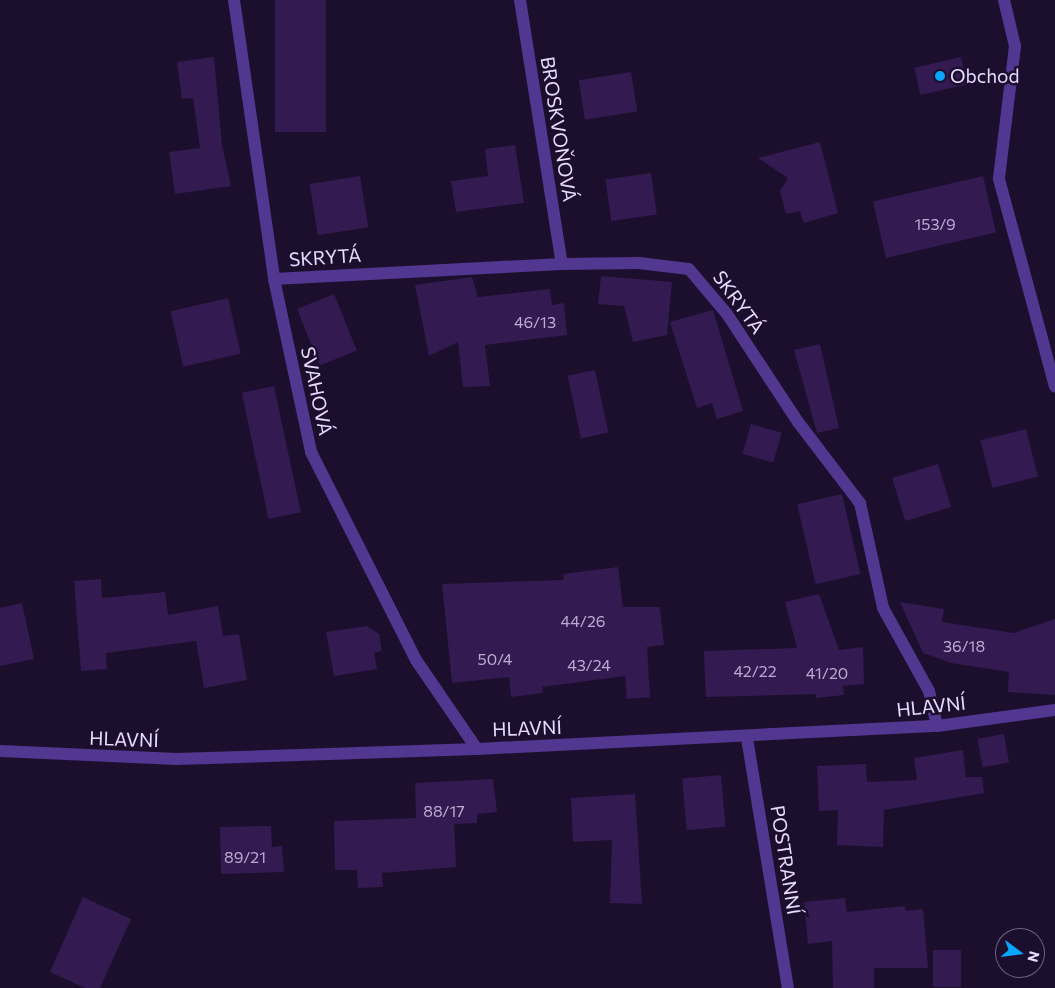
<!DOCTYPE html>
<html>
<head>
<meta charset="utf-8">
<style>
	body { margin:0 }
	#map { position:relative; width:1055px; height:988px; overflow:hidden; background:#1c0f2d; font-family:Commissioner,sans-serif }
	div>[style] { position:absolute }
	.building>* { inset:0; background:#331a50; transform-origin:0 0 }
	.street>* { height:12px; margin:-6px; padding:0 6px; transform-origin:6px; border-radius:6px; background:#513790 }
	.dots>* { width:14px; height:14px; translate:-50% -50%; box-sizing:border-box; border:2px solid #1c0f2d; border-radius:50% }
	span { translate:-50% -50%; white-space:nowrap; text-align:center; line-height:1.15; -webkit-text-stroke:5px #1c0f2d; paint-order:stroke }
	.number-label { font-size:16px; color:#bcabd3 }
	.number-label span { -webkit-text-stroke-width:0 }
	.poi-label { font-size:19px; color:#e9dbff }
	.left { translate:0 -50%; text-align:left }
	.street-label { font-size:19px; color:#e9dbff }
	.north { position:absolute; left:995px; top:928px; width:50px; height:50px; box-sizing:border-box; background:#1c0f2d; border:1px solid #6e6181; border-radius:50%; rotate:105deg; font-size:14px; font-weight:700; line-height:20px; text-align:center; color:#e9dbff }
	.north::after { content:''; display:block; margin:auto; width:18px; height:22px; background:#07a6ff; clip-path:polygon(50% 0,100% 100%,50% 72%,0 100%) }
</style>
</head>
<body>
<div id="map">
	<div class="building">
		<div style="left:275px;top:0;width:51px;height:132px"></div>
		<div style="clip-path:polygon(214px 57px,222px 145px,231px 186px,175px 194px,169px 152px,200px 148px,193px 98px,182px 99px,177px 62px)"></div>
		<div style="left:961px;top:57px;width:28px;height:48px;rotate:77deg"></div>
		<div style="left:631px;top:72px;width:40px;height:53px;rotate:81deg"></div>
		<div style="clip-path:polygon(820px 142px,838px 213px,804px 223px,800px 211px,786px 214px,780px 191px,788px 178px,758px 158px)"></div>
		<div style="clip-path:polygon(515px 145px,524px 203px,456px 212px,451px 181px,488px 176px,485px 149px)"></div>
		<div style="left:651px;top:173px;width:42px;height:46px;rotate:82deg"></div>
		<div style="left:360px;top:176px;width:52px;height:51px;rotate:81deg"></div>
		<div style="left:983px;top:176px;width:58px;height:113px;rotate:77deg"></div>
		<div style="clip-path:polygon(601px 276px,672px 282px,667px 335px,633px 342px,624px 306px,598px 304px)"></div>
		<div style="clip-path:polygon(472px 277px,478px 297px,550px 289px,552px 305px,564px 303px,567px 335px,485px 345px,490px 386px,463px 387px,458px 342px,429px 356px,415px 285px)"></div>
		<div style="left:334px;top:294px;width:61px;height:40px;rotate:68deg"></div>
		<div style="left:228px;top:298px;width:57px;height:59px;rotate:77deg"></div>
		<div style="clip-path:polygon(713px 310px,743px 411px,717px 419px,712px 403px,697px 408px,670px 322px)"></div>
		<div style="clip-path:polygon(820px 344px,839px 428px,817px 433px,794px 350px)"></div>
		<div style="left:595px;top:370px;width:64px;height:28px;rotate:78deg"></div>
		<div style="left:274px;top:386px;width:129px;height:33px;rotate:78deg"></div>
		<div style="left:751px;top:424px;width:32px;height:31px;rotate:16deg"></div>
		<div style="left:1026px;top:429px;width:49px;height:47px;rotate:76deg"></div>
		<div style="left:938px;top:464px;width:45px;height:48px;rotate:73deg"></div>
		<div style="left:842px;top:494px;width:82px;height:46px;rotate:77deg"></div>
		<div style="clip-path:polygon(618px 567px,623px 607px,660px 607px,664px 645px,647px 647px,650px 697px,627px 699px,625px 676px,542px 687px,543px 693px,511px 697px,509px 677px,452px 683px,442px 584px,564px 580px,563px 574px)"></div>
		<div style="clip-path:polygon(101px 579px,102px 598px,165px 592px,168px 615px,218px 606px,223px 636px,239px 634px,247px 680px,204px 688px,196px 641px,106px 653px,107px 669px,81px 671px,74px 581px)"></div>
		<div style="clip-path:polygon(819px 594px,839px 650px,863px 647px,864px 684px,843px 686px,844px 695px,816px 698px,816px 694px,706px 697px,704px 651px,797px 648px,785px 602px)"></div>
		<div style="clip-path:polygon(900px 602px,944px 609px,942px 622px,1014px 633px,1055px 619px,1055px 695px,1008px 692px,1009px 672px,951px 663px,923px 653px)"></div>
		<div style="clip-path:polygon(22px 603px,34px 659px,0 666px,0 608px)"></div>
		<div style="clip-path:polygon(367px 626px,379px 634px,382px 651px,374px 653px,377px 669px,334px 676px,326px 632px)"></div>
		<div style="left:1004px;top:734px;width:29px;height:27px;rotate:80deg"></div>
		<div style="clip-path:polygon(963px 750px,966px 777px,982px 777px,984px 793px,884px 810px,883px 847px,837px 845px,838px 810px,819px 811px,817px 766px,866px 764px,867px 782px,917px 780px,914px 758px)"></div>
		<div style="left:721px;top:775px;width:52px;height:39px;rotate:85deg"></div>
		<div style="clip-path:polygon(493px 779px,497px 812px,477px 814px,477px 823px,454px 824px,456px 867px,382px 873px,383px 887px,358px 888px,357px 870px,335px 870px,334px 821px,416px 818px,415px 783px)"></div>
		<div style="clip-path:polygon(635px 794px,642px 904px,610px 903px,612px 840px,573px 842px,571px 798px)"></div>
		<div style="clip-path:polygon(271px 826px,272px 847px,282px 846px,284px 872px,221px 874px,220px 827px)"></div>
		<div style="clip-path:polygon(83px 897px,131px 919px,100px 988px,85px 988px,50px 972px)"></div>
		<div style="clip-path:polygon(845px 898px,847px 912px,905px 906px,906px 911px,923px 909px,928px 968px,874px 968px,874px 988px,833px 988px,832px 941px,808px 944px,804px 902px)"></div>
		<div style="left:933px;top:950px;width:28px;height:37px"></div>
	</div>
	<div class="street">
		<div style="left:234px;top:0;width:282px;rotate:81.8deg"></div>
		<div style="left:274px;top:279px;width:177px;rotate:77.9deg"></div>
		<div style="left:311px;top:452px;width:233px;rotate:63.2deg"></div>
		<div style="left:416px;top:660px;width:108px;rotate:55.6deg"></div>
		<div style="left:520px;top:0;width:267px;rotate:81deg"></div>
		<div style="left:1004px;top:0;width:47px;rotate:76.6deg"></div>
		<div style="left:1015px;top:46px;width:134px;rotate:96.9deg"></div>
		<div style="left:999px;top:179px;width:215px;rotate:74.9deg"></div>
		<div style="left:274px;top:279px;width:288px;rotate:-3deg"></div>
		<div style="left:562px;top:264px;width:77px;rotate:-0.7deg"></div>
		<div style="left:639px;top:263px;width:50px;rotate:6.8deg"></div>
		<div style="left:689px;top:269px;width:59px;rotate:49.8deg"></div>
		<div style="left:727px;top:314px;width:129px;rotate:56.7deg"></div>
		<div style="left:798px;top:422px;width:102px;rotate:52.6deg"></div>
		<div style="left:860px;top:503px;width:107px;rotate:77.6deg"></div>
		<div style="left:883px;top:608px;width:95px;rotate:61deg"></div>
		<div style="left:929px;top:691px;width:36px;rotate:77deg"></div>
		<div style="left:747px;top:738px;width:253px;rotate:80.7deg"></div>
		<div style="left:0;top:751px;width:177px;rotate:2.6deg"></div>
		<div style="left:177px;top:759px;width:300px;rotate:-1.9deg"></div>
		<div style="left:477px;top:749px;width:461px;rotate:-2.9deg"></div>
		<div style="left:937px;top:726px;width:119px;rotate:-7.7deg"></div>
	</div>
	<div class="dots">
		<div style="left:940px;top:76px;background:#07a6ff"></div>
	</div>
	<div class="number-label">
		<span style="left:935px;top:224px">153/9</span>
		<span style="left:535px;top:322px">46/13</span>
		<span style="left:583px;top:621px">44/26</span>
		<span style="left:964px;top:646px">36/18</span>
		<span style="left:495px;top:659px">50/4</span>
		<span style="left:589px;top:665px">43/24</span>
		<span style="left:755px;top:671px">42/22</span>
		<span style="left:827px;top:673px">41/20</span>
		<span style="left:444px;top:811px">88/17</span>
		<span style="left:245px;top:857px">89/21</span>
	</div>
	<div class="poi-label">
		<span class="left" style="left:950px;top:76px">Obchod</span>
	</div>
	<div class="street-label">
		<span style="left:559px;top:129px;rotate:81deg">BROSKVOŇOVÁ</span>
		<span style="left:325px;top:257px;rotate:-4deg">SKRYTÁ</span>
		<span style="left:739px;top:302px;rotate:54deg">SKRYTÁ</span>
		<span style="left:317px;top:391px;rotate:78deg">SVAHOVÁ</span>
		<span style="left:931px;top:706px;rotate:-6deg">HLAVNÍ</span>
		<span style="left:527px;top:728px;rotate:-2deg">HLAVNÍ</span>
		<span style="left:124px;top:739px;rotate:2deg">HLAVNÍ</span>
		<span style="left:786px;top:860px;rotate:81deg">POSTRANNÍ</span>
	</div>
	<div class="north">N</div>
</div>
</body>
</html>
